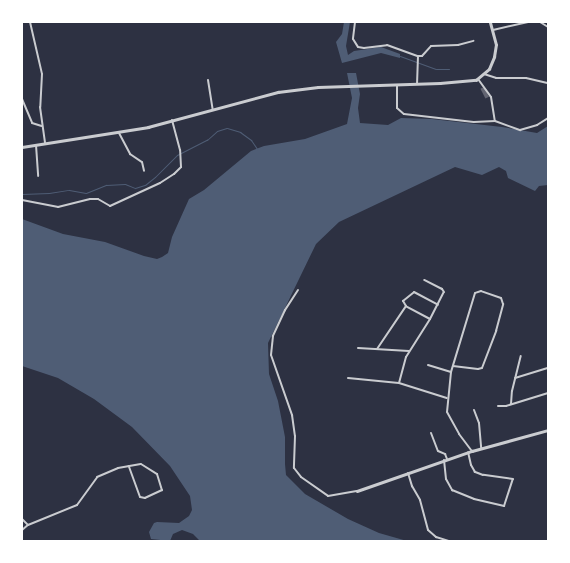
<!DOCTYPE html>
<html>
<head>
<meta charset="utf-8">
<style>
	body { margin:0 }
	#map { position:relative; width:570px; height:563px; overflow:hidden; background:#2d3142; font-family:Cabin,sans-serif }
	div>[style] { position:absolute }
	.water>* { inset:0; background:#4f5d75 }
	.stream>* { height:1px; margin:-0.5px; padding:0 0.5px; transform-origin:0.5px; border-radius:0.5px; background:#4f5d75 }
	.building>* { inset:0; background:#626471; transform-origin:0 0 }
	.minor>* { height:2px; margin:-1px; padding:0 1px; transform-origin:1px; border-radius:1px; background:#caccd0 }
	.tertiary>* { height:2.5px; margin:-1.25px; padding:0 1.25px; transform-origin:1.25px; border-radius:1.25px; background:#caccd0 }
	span { translate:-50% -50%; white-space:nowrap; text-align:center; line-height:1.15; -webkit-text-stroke:4px #fff; paint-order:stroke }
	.frame { position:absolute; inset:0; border:23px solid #fff; pointer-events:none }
</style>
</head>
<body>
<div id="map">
	<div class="water">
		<div style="clip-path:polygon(344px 22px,350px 22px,346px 46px,348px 55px,354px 51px,381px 47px,400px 54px,400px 58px,381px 53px,342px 63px,336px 42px,342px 34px)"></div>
		<div style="clip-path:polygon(347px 73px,356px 73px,360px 94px,358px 108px,360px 123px,388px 125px,401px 118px,432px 119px,502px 127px,537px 133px,548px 126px,548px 185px,539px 186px,535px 191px,508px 178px,506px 171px,499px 167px,482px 175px,455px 167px,339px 222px,316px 244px,268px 343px,269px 374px,278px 401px,285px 437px,285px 464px,286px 475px,305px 494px,348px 519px,379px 533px,407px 541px,200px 541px,193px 534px,182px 530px,173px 534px,170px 541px,151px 539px,149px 532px,154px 523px,157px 522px,179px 523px,189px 516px,192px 510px,190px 496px,170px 466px,132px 427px,94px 399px,58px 378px,22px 366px,22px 219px,63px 234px,105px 242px,144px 256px,157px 259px,162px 257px,168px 253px,172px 237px,189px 199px,204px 190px,251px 151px,264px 146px,305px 139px,347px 124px,352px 98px)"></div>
	</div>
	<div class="stream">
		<div style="left:400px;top:56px;width:38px;rotate:20deg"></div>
		<div style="left:436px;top:69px;width:13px"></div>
		<div style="left:22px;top:194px;width:27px;rotate:-2deg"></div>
		<div style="left:49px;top:193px;width:20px;rotate:-9deg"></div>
		<div style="left:69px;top:190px;width:17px;rotate:10deg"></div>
		<div style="left:86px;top:193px;width:22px;rotate:-22deg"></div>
		<div style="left:106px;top:185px;width:19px;rotate:-3deg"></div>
		<div style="left:125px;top:184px;width:11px;rotate:22deg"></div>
		<div style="left:135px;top:188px;width:10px;rotate:-17deg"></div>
		<div style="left:145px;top:185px;width:13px;rotate:-39deg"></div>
		<div style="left:155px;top:177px;width:31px;rotate:-45deg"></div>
		<div style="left:177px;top:155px;width:34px;rotate:-27deg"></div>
		<div style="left:207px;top:140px;width:13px;rotate:-42deg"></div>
		<div style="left:217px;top:131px;width:10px;rotate:-17deg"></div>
		<div style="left:227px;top:128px;width:14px;rotate:17deg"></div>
		<div style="left:240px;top:132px;width:14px;rotate:36deg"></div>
		<div style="left:251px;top:140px;width:11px;rotate:56deg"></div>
	</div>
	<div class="building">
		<div style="left:484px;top:87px;width:11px;height:4px;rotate:63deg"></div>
	</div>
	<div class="minor">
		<div style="left:30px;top:22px;width:53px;rotate:77deg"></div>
		<div style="left:42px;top:74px;width:33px;rotate:93deg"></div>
		<div style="left:40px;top:107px;width:36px;rotate:82deg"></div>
		<div style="left:355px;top:22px;width:17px;rotate:97deg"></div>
		<div style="left:353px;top:39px;width:9px;rotate:58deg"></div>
		<div style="left:358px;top:47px;width:6px;rotate:9deg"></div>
		<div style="left:364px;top:48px;width:23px;rotate:-7deg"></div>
		<div style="left:387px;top:45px;width:33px;rotate:20deg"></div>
		<div style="left:418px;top:56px;width:28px;rotate:92deg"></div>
		<div style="left:540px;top:22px;width:9px;rotate:32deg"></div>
		<div style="left:493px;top:30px;width:36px;rotate:-13deg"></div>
		<div style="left:418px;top:56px;width:4px"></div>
		<div style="left:422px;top:56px;width:13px;rotate:-48deg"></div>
		<div style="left:431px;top:46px;width:27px;rotate:-2deg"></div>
		<div style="left:458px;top:45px;width:16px;rotate:-15deg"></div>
		<div style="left:484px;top:74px;width:13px;rotate:18deg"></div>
		<div style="left:496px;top:78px;width:30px"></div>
		<div style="left:526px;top:78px;width:23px;rotate:13deg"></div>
		<div style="left:478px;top:79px;width:22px;rotate:54deg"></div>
		<div style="left:491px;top:97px;width:24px;rotate:81deg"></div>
		<div style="left:208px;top:80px;width:30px;rotate:81deg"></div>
		<div style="left:397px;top:85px;width:23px;rotate:90deg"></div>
		<div style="left:397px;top:108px;width:9px;rotate:41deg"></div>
		<div style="left:404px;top:114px;width:70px;rotate:6.5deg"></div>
		<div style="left:474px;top:122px;width:21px;rotate:-3deg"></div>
		<div style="left:495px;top:121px;width:27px;rotate:20deg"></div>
		<div style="left:520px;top:130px;width:18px;rotate:-16deg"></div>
		<div style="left:537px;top:125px;width:13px;rotate:-32deg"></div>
		<div style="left:22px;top:99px;width:26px;rotate:67deg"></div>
		<div style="left:32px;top:123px;width:10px;rotate:17deg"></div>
		<div style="left:119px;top:133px;width:24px;rotate:62deg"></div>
		<div style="left:130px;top:154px;width:14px;rotate:34deg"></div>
		<div style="left:142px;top:162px;width:9px;rotate:77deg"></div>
		<div style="left:36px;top:145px;width:31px;rotate:86deg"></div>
		<div style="left:22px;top:200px;width:37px;rotate:11deg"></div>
		<div style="left:58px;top:207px;width:33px;rotate:-14deg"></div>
		<div style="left:90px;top:199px;width:8px"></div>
		<div style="left:98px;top:199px;width:14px;rotate:30deg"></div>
		<div style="left:110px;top:206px;width:55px;rotate:-24.7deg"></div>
		<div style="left:160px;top:183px;width:17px;rotate:-33deg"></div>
		<div style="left:174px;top:174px;width:10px;rotate:-45deg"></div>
		<div style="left:181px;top:167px;width:17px;rotate:-93deg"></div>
		<div style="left:180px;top:150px;width:31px;rotate:-105deg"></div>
		<div style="left:298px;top:290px;width:24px;rotate:123deg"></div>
		<div style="left:285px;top:310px;width:29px;rotate:115deg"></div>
		<div style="left:273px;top:336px;width:19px;rotate:96deg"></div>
		<div style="left:271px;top:355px;width:64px;rotate:70.7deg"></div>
		<div style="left:292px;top:415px;width:21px;rotate:82deg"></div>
		<div style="left:295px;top:436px;width:32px;rotate:92deg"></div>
		<div style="left:294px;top:468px;width:11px;rotate:52deg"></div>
		<div style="left:301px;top:477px;width:33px;rotate:35deg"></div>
		<div style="left:328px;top:496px;width:29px;rotate:-10deg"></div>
		<div style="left:430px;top:319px;width:27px;rotate:-152deg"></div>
		<div style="left:406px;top:306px;width:6px;rotate:-121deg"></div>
		<div style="left:403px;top:301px;width:14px;rotate:-39deg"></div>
		<div style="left:414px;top:292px;width:27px;rotate:28deg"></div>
		<div style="left:358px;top:348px;width:51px;rotate:3.4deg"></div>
		<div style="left:377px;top:349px;width:52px;rotate:-56deg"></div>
		<div style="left:428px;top:365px;width:24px;rotate:17deg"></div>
		<div style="left:453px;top:366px;width:25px;rotate:7deg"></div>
		<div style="left:478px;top:369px;width:4px;rotate:-14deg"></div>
		<div style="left:482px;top:368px;width:40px;rotate:-69deg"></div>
		<div style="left:496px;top:331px;width:28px;rotate:-75deg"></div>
		<div style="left:503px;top:304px;width:6px;rotate:-108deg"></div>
		<div style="left:501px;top:298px;width:21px;rotate:-161deg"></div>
		<div style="left:481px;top:291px;width:6px;rotate:162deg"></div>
		<div style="left:475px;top:293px;width:83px;rotate:106.9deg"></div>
		<div style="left:451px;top:372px;width:40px;rotate:95.7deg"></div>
		<div style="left:447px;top:412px;width:25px;rotate:61deg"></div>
		<div style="left:459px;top:434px;width:21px;rotate:53deg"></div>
		<div style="left:348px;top:378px;width:51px;rotate:5.6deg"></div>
		<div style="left:399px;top:383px;width:50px;rotate:17.4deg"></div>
		<div style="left:515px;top:378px;width:34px;rotate:-17deg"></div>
		<div style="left:399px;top:383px;width:27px;rotate:-75deg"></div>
		<div style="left:406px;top:357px;width:45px;rotate:-57.7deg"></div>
		<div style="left:430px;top:319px;width:30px;rotate:-63deg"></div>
		<div style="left:444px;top:292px;width:4px;rotate:-124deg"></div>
		<div style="left:442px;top:289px;width:20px;rotate:-153deg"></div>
		<div style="left:511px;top:404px;width:13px;rotate:-86deg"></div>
		<div style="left:512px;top:391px;width:36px;rotate:-76deg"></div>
		<div style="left:498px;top:406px;width:8px"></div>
		<div style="left:506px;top:406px;width:44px;rotate:-17.2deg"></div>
		<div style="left:474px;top:410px;width:14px;rotate:69deg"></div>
		<div style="left:479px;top:423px;width:25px;rotate:85deg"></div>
		<div style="left:431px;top:433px;width:19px;rotate:69deg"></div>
		<div style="left:438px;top:451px;width:8px;rotate:23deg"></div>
		<div style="left:445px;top:454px;width:5px;rotate:68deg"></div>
		<div style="left:444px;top:460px;width:19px;rotate:84deg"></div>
		<div style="left:446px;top:479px;width:13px;rotate:61deg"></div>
		<div style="left:452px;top:490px;width:24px;rotate:22deg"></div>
		<div style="left:474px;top:499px;width:31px;rotate:13deg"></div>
		<div style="left:504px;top:506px;width:28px;rotate:-72deg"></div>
		<div style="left:513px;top:479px;width:30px;rotate:-172deg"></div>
		<div style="left:483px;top:475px;width:9px;rotate:-159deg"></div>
		<div style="left:475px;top:472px;width:8px;rotate:-120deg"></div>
		<div style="left:471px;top:465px;width:13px;rotate:-103deg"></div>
		<div style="left:408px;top:473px;width:14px;rotate:73deg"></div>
		<div style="left:412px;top:486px;width:16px;rotate:60deg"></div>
		<div style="left:420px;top:500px;width:31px;rotate:75deg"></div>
		<div style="left:428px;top:530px;width:11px;rotate:41deg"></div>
		<div style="left:436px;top:537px;width:14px;rotate:17deg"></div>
		<div style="left:22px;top:519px;width:8px;rotate:45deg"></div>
		<div style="left:28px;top:525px;width:53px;rotate:-22.2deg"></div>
		<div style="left:77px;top:505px;width:34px;rotate:-54deg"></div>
		<div style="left:97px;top:477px;width:23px;rotate:-23deg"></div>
		<div style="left:118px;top:468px;width:23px;rotate:-10deg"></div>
		<div style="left:141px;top:464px;width:19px;rotate:32deg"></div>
		<div style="left:157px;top:474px;width:17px;rotate:73deg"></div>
		<div style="left:162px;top:490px;width:19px;rotate:155deg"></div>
		<div style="left:145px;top:498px;width:5px;rotate:-169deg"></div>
		<div style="left:140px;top:497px;width:33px;rotate:-110deg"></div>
		<div style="left:22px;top:530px;width:8px;rotate:-40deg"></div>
	</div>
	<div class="tertiary">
		<div style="left:22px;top:147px;width:128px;rotate:-9deg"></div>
		<div style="left:148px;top:127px;width:135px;rotate:-15.1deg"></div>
		<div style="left:278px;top:92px;width:40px;rotate:-7.1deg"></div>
		<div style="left:318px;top:87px;width:122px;rotate:-1.9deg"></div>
		<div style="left:440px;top:83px;width:36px;rotate:-5deg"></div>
		<div style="left:476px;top:80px;width:17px;rotate:-40deg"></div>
		<div style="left:489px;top:69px;width:13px;rotate:-67deg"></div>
		<div style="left:494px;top:57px;width:12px;rotate:-81deg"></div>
		<div style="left:496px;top:45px;width:24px;rotate:-105deg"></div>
		<div style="left:357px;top:491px;width:122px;rotate:-19.2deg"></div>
		<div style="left:472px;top:451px;width:79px;rotate:-15.4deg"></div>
	</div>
	<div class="frame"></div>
</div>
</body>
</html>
